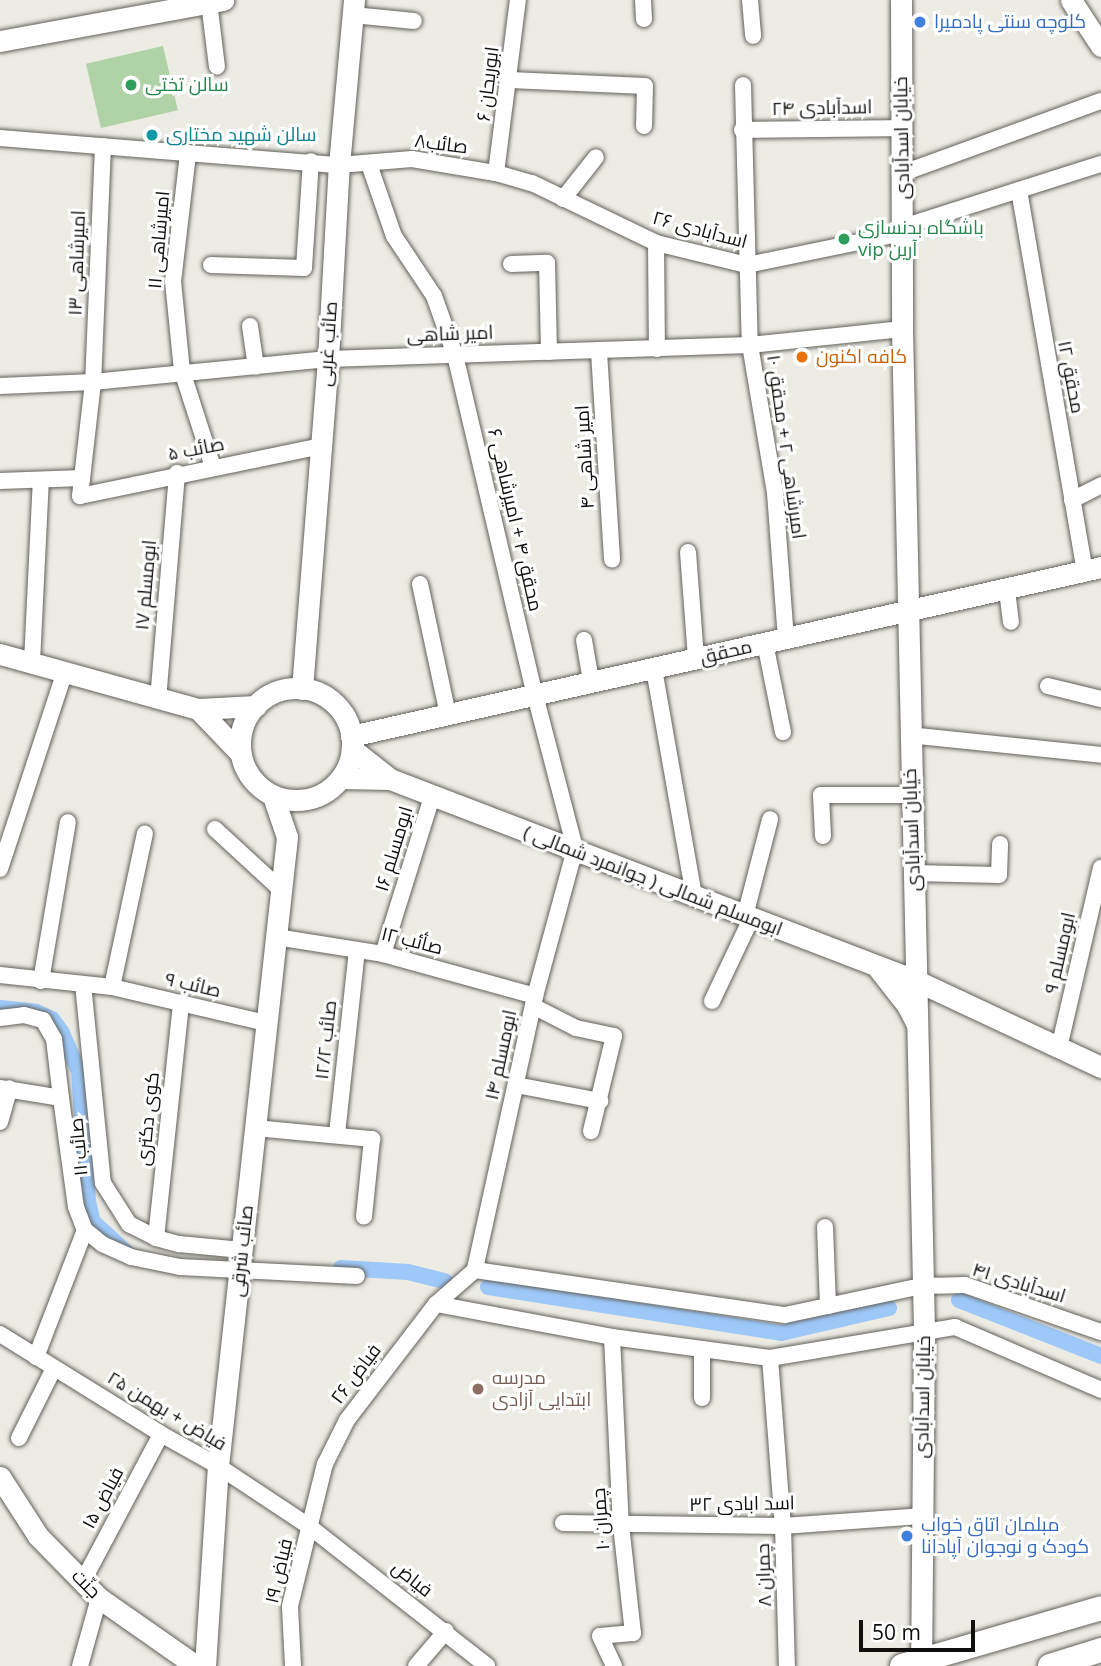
<!DOCTYPE html>
<html>
<head>
<meta charset="utf-8">
<style>
	body { margin:0 }
	#map { position:relative; width:1101px; height:1666px; overflow:hidden; background:#ecebe4; font-family:"Open Sans",Cairo,sans-serif }
	div>[style] { position:absolute }
	.green>* { inset:0; background:#afd2a6; transform-origin:0 0 }
	.canal>* { height:16px; margin:-8px; padding:0 8px; transform-origin:8px; border-radius:8px; background:#9dc8f8 }
	.roads { filter:drop-shadow(0 0 2px #62605a) drop-shadow(0 0 2px #62605a) }
	.street>* { height:16px; margin:-8px; padding:0 8px; transform-origin:8px; border-radius:8px; background:#fff }
	.secondary>* { height:21px; margin:-10.5px; padding:0 10.5px; transform-origin:10.5px; border-radius:10.5px; background:#fff }
	.secondary>.ring { margin:-10.5px; padding:0; box-sizing:content-box; background:none; border:21px solid #fff; border-radius:50% }
	.primary>* { height:24px; margin:-12px; padding:0 12px; transform-origin:12px; border-radius:12px; background:#fff }
	.dots>* { width:19px; height:19px; translate:-50% -50%; box-sizing:border-box; border:4px solid #fff; border-radius:50% }
	span { translate:-50% -50%; white-space:nowrap; text-align:center; line-height:1.15; -webkit-text-stroke:6px #fff; paint-order:stroke }
	.shop-label { font-size:19px; color:#366cbe }
	.left { translate:0 -50%; text-align:left }
	.street-label { font-size:19px; color:#100f0d }
	.leisure-label { font-size:19px; color:#27864d }
	.culture-label { font-size:19px; color:#0d838f }
	.food-label { font-size:19px; color:#c56008 }
	.education-label { font-size:19px; color:#785e54 }
	.scale { position:absolute; left:859px; top:1620px; width:116px; height:32px; box-sizing:border-box; border:4px solid #100f0d; border-top:0; padding-left:9px; font-size:21px; line-height:24px; white-space:nowrap; color:#100f0d; -webkit-text-stroke:5px #fff; paint-order:stroke }
</style>
</head>
<body>
<div id="map">
	<div class="green">
		<div style="left:163px;top:46px;width:66px;height:79px;rotate:77deg"></div>
	</div>
	<div class="canal">
		<div style="left:0;top:1008px;width:36px;rotate:6deg"></div>
		<div style="left:36px;top:1012px;width:17px;rotate:24deg"></div>
		<div style="left:52px;top:1019px;width:17px;rotate:54deg"></div>
		<div style="left:62px;top:1033px;width:43px;rotate:66.4deg"></div>
		<div style="left:79px;top:1072px;width:129px;rotate:86deg"></div>
		<div style="left:88px;top:1201px;width:22px;rotate:77deg"></div>
		<div style="left:93px;top:1222px;width:45px;rotate:42.3deg"></div>
		<div style="left:341px;top:1268px;width:67px;rotate:3.4deg"></div>
		<div style="left:408px;top:1272px;width:38px;rotate:14deg"></div>
		<div style="left:488px;top:1287px;width:297px;rotate:8.9deg"></div>
		<div style="left:781px;top:1333px;width:111px;rotate:-13deg"></div>
		<div style="left:959px;top:1300px;width:153px;rotate:21.5deg"></div>
	</div>
	<div class="roads">
		<div class="street">
			<div style="left:643px;top:0;width:19px;rotate:87deg"></div>
			<div style="left:750px;top:0;width:36px;rotate:85deg"></div>
			<div style="left:209px;top:2px;width:65px;rotate:83deg"></div>
			<div style="left:353px;top:15px;width:61px;rotate:5.6deg"></div>
			<div style="left:510px;top:80px;width:135px;rotate:2.5deg"></div>
			<div style="left:645px;top:86px;width:40px;rotate:91.4deg"></div>
			<div style="left:743px;top:85px;width:260px;rotate:88.5deg"></div>
			<div style="left:750px;top:345px;width:150px;rotate:80.4deg"></div>
			<div style="left:775px;top:493px;width:146px;rotate:85.7deg"></div>
			<div style="left:742px;top:130px;width:160px;rotate:-0.7deg"></div>
			<div style="left:0;top:138px;width:340px;rotate:4.6deg"></div>
			<div style="left:339px;top:165px;width:73px;rotate:-4.7deg"></div>
			<div style="left:412px;top:159px;width:85px;rotate:9.5deg"></div>
			<div style="left:496px;top:173px;width:37px;rotate:16deg"></div>
			<div style="left:532px;top:183px;width:138px;rotate:25.8deg"></div>
			<div style="left:656px;top:243px;width:94px;rotate:13.6deg"></div>
			<div style="left:747px;top:265px;width:159px;rotate:-11.6deg"></div>
			<div style="left:103px;top:146px;width:236px;rotate:92.4deg"></div>
			<div style="left:93px;top:382px;width:115px;rotate:96.5deg"></div>
			<div style="left:80px;top:496px;width:246px;rotate:-11.7deg"></div>
			<div style="left:188px;top:154px;width:128px;rotate:96.7deg"></div>
			<div style="left:173px;top:281px;width:90px;rotate:84.3deg"></div>
			<div style="left:182px;top:371px;width:101px;rotate:72.1deg"></div>
			<div style="left:369px;top:164px;width:76px;rotate:70.9deg"></div>
			<div style="left:394px;top:236px;width:72px;rotate:56.3deg"></div>
			<div style="left:434px;top:296px;width:63px;rotate:70.4deg"></div>
			<div style="left:455px;top:355px;width:349px;rotate:76.8deg"></div>
			<div style="left:535px;top:695px;width:159px;rotate:75.4deg"></div>
			<div style="left:575px;top:849px;width:152px;rotate:105.2deg"></div>
			<div style="left:535px;top:996px;width:280px;rotate:102.4deg"></div>
			<div style="left:496px;top:173px;width:174px;rotate:-82.8deg"></div>
			<div style="left:903px;top:173px;width:211px;rotate:-20deg"></div>
			<div style="left:1019px;top:190px;width:388px;rotate:80.2deg"></div>
			<div style="left:563px;top:199px;width:53px;rotate:-51.8deg"></div>
			<div style="left:903px;top:227px;width:208px;rotate:-17.7deg"></div>
			<div style="left:656px;top:243px;width:106px;rotate:89.5deg"></div>
			<div style="left:511px;top:264px;width:36px;rotate:-2deg"></div>
			<div style="left:547px;top:263px;width:89px;rotate:88.7deg"></div>
			<div style="left:211px;top:265px;width:93px;rotate:1.8deg"></div>
			<div style="left:304px;top:268px;width:107px;rotate:-86.3deg"></div>
			<div style="left:250px;top:326px;width:41px;rotate:81.7deg"></div>
			<div style="left:599px;top:352px;width:208px;rotate:86.4deg"></div>
			<div style="left:0;top:386px;width:93px;rotate:-2.5deg"></div>
			<div style="left:93px;top:382px;width:236px;rotate:-5.6deg"></div>
			<div style="left:328px;top:359px;width:422px;rotate:-1.9deg"></div>
			<div style="left:750px;top:345px;width:153px;rotate:-6deg"></div>
			<div style="left:0;top:481px;width:82px;rotate:-2.1deg"></div>
			<div style="left:1072px;top:500px;width:33px;rotate:-27deg"></div>
			<div style="left:688px;top:552px;width:107px;rotate:85.7deg"></div>
			<div style="left:420px;top:584px;width:134px;rotate:77.9deg"></div>
			<div style="left:1007px;top:590px;width:32px;rotate:83deg"></div>
			<div style="left:584px;top:640px;width:42px;rotate:80.3deg"></div>
			<div style="left:765px;top:643px;width:91px;rotate:78.6deg"></div>
			<div style="left:32px;top:662px;width:182px;rotate:-87.2deg"></div>
			<div style="left:654px;top:669px;width:230px;rotate:80deg"></div>
			<div style="left:1048px;top:686px;width:55px;rotate:13.8deg"></div>
			<div style="left:158px;top:700px;width:228px;rotate:-85.2deg"></div>
			<div style="left:909px;top:735px;width:193px;rotate:5.9deg"></div>
			<div style="left:215px;top:829px;width:90px;rotate:42.7deg"></div>
			<div style="left:823px;top:836px;width:41px;rotate:-92.8deg"></div>
			<div style="left:821px;top:795px;width:90px"></div>
			<div style="left:0;top:869px;width:208px;rotate:-71.8deg"></div>
			<div style="left:913px;top:873px;width:86px;rotate:1.3deg"></div>
			<div style="left:999px;top:875px;width:31px;rotate:-88deg"></div>
			<div style="left:745px;top:916px;width:100px;rotate:-75.5deg"></div>
			<div style="left:276px;top:937px;width:108px;rotate:9deg"></div>
			<div style="left:383px;top:954px;width:158px;rotate:15.4deg"></div>
			<div style="left:383px;top:954px;width:164px;rotate:-72.7deg"></div>
			<div style="left:0;top:975px;width:113px;rotate:6.1deg"></div>
			<div style="left:112px;top:987px;width:158px;rotate:13.2deg"></div>
			<div style="left:41px;top:981px;width:161px;rotate:-80.4deg"></div>
			<div style="left:83px;top:984px;width:200px;rotate:84.3deg"></div>
			<div style="left:103px;top:1183px;width:49px;rotate:57.6deg"></div>
			<div style="left:129px;top:1224px;width:30px;rotate:27deg"></div>
			<div style="left:156px;top:1238px;width:24px;rotate:15deg"></div>
			<div style="left:179px;top:1244px;width:63px;rotate:5.4deg"></div>
			<div style="left:112px;top:987px;width:157px;rotate:-77.9deg"></div>
			<div style="left:712px;top:1001px;width:91px;rotate:-64.6deg"></div>
			<div style="left:533px;top:1006px;width:48px;rotate:27.1deg"></div>
			<div style="left:576px;top:1028px;width:39px;rotate:12deg"></div>
			<div style="left:614px;top:1036px;width:98px;rotate:103.6deg"></div>
			<div style="left:0;top:1018px;width:24px;rotate:-7deg"></div>
			<div style="left:24px;top:1015px;width:20px;rotate:15deg"></div>
			<div style="left:43px;top:1020px;width:22px;rotate:60deg"></div>
			<div style="left:54px;top:1039px;width:59px;rotate:83.2deg"></div>
			<div style="left:1059px;top:1048px;width:185px;rotate:-76.9deg"></div>
			<div style="left:516px;top:1085px;width:86px;rotate:10.8deg"></div>
			<div style="left:0;top:1088px;width:62px;rotate:9.3deg"></div>
			<div style="left:61px;top:1098px;width:110px;rotate:82.2deg"></div>
			<div style="left:76px;top:1207px;width:25px;rotate:69deg"></div>
			<div style="left:85px;top:1230px;width:22px;rotate:39deg"></div>
			<div style="left:102px;top:1244px;width:32px;rotate:24deg"></div>
			<div style="left:131px;top:1257px;width:50px;rotate:11.5deg"></div>
			<div style="left:180px;top:1267px;width:177px;rotate:2.9deg"></div>
			<div style="left:0;top:1122px;width:35px;rotate:-74deg"></div>
			<div style="left:255px;top:1128px;width:118px;rotate:5.4deg"></div>
			<div style="left:372px;top:1139px;width:78px;rotate:95.9deg"></div>
			<div style="left:337px;top:1134px;width:184px;rotate:-83.8deg"></div>
			<div style="left:825px;top:1227px;width:79px;rotate:87.8deg"></div>
			<div style="left:156px;top:1238px;width:235px;rotate:-83.9deg"></div>
			<div style="left:475px;top:1270px;width:313px;rotate:8.3deg"></div>
			<div style="left:785px;top:1315px;width:139px;rotate:-12deg"></div>
			<div style="left:921px;top:1286px;width:44px;rotate:-1.3deg"></div>
			<div style="left:965px;top:1285px;width:144px;rotate:19.1deg"></div>
			<div style="left:436px;top:1304px;width:179px;rotate:10.6deg"></div>
			<div style="left:612px;top:1337px;width:159px;rotate:7.6deg"></div>
			<div style="left:770px;top:1358px;width:188px;rotate:-9.5deg"></div>
			<div style="left:955px;top:1327px;width:159px;rotate:23.3deg"></div>
			<div style="left:0;top:1334px;width:190px;rotate:31.8deg"></div>
			<div style="left:161px;top:1434px;width:65px;rotate:29.3deg"></div>
			<div style="left:218px;top:1466px;width:110px;rotate:33.5deg"></div>
			<div style="left:310px;top:1527px;width:225px;rotate:38.1deg"></div>
			<div style="left:612px;top:1337px;width:188px;rotate:87.3deg"></div>
			<div style="left:621px;top:1525px;width:109px;rotate:83.7deg"></div>
			<div style="left:633px;top:1633px;width:33px;rotate:175deg"></div>
			<div style="left:600px;top:1636px;width:33px;rotate:65deg"></div>
			<div style="left:702px;top:1349px;width:49px;rotate:90deg"></div>
			<div style="left:36px;top:1357px;width:136px;rotate:-68.9deg"></div>
			<div style="left:770px;top:1358px;width:169px;rotate:85.6deg"></div>
			<div style="left:783px;top:1526px;width:140px;rotate:88.4deg"></div>
			<div style="left:19px;top:1438px;width:78px;rotate:-63.4deg"></div>
			<div style="left:563px;top:1523px;width:220px;rotate:0.8deg"></div>
			<div style="left:783px;top:1526px;width:138px;rotate:-4.1deg"></div>
			<div style="left:83px;top:1581px;width:166px;rotate:-62deg"></div>
			<div style="left:80px;top:1666px;width:71px;rotate:-74.4deg"></div>
			<div style="left:293px;top:1666px;width:60px;rotate:-92.9deg"></div>
			<div style="left:290px;top:1606px;width:146px;rotate:-76.2deg"></div>
			<div style="left:325px;top:1464px;width:49px;rotate:-63.4deg"></div>
			<div style="left:347px;top:1420px;width:146px;rotate:-52.5deg"></div>
			<div style="left:436px;top:1304px;width:52px;rotate:-41.1deg"></div>
			<div style="left:416px;top:1666px;width:46px;rotate:-49.4deg"></div>
		</div>
		<div class="secondary">
			<div style="left:901px;top:0;width:329px;rotate:89.8deg"></div>
			<div style="left:902px;top:329px;width:1003px;rotate:88.74deg"></div>
			<div style="left:924px;top:1332px;width:334px;rotate:90.5deg"></div>
			<div style="left:1071px;top:0;width:55px;rotate:56.9deg"></div>
			<div style="left:0;top:41px;width:227px;rotate:-10.4deg"></div>
			<div style="left:0;top:654px;width:205px;rotate:15.5deg"></div>
			<div style="left:198px;top:709px;width:58px;rotate:-3deg"></div>
			<div class="ring" style="left:240px;top:688px;width:91px;height:91px"></div>
			<div style="left:302px;top:689px;width:331px;rotate:-85.5deg"></div>
			<div style="left:328px;top:359px;width:194px;rotate:-86.8deg"></div>
			<div style="left:339px;top:165px;width:166px;rotate:-84.8deg"></div>
			<div style="left:198px;top:709px;width:62px;rotate:46.3deg"></div>
			<div style="left:351px;top:736px;width:769px;rotate:-12.7deg"></div>
			<div style="left:352px;top:749px;width:48px;rotate:38.3deg"></div>
			<div style="left:390px;top:779px;width:564px;rotate:20.97deg"></div>
			<div style="left:917px;top:981px;width:203px;rotate:25.1deg"></div>
			<div style="left:341px;top:778px;width:49px;rotate:1.2deg"></div>
			<div style="left:878px;top:968px;width:47px;rotate:51.9deg"></div>
			<div style="left:907px;top:1005px;width:22px;rotate:63deg"></div>
			<div style="left:0;top:1477px;width:70px;rotate:57.2deg"></div>
			<div style="left:38px;top:1536px;width:87px;rotate:45.5deg"></div>
			<div style="left:99px;top:1598px;width:118px;rotate:35deg"></div>
			<div style="left:205px;top:1666px;width:200px;rotate:-86.3deg"></div>
			<div style="left:218px;top:1466px;width:633px;rotate:-83.74deg"></div>
			<div style="left:287px;top:837px;width:43px;rotate:-108.9deg"></div>
		</div>
		<div class="primary">
			<div style="left:902px;top:1666px;width:207px;rotate:-16.2deg"></div>
			<div style="left:1050px;top:1666px;width:53px;rotate:-17.4deg"></div>
		</div>
	</div>
	<div class="dots">
		<div style="left:920px;top:22px;background:#3f7fe0"></div>
		<div style="left:131px;top:85px;background:#2e9e5b"></div>
		<div style="left:152px;top:135px;background:#0f9aa8"></div>
		<div style="left:844px;top:239px;background:#2e9e5b"></div>
		<div style="left:802px;top:357px;background:#e8710a"></div>
		<div style="left:478px;top:1389px;background:#8d6e63"></div>
		<div style="left:907px;top:1536px;background:#3f7fe0"></div>
	</div>
	<div class="shop-label">
		<span class="left" style="left:934px;top:22px">کلوچه سنتی پادمیرا</span>
		<span class="left" style="left:921px;top:1536px">مبلمان اتاق خواب<br>کودک و نوجوان آپادانا</span>
	</div>
	<div class="street-label">
		<span style="left:488px;top:84px;rotate:-83deg">ابوریحان ۶</span>
		<span style="left:822px;top:108px;rotate:-1deg">اسدآبادی ۲۴</span>
		<span style="left:902px;top:138px;rotate:-91deg">خیابان اسدآبادی</span>
		<span style="left:441px;top:144px;rotate:7deg">صائب۸</span>
		<span style="left:700px;top:230px;rotate:15deg">اسدآبادی ۲۶</span>
		<span style="left:159px;top:240px;rotate:-85deg">امیرشاهی ۱۱</span>
		<span style="left:77px;top:263px;rotate:-88deg">امیرشاهی ۱۳</span>
		<span style="left:450px;top:334px;rotate:-2deg">امیر شاهی</span>
		<span style="left:328px;top:344px;rotate:-86deg">صائب غربی</span>
		<span style="left:1071px;top:377px;rotate:79deg">محقق ۱۲</span>
		<span style="left:786px;top:447px;rotate:82deg">امیرشاهی ۲ + محقق ۱۰</span>
		<span style="left:196px;top:449px;rotate:-11deg">صائب ۵</span>
		<span style="left:585px;top:457px;rotate:-93deg">امیر شاهی ۴</span>
		<span style="left:515px;top:520px;rotate:77deg">محقق ۴ + امیرشاهی ۶</span>
		<span style="left:146px;top:585px;rotate:-85deg">ابومسلم ۱۷</span>
		<span style="left:726px;top:652px;rotate:-13deg">محقق</span>
		<span style="left:912px;top:830px;rotate:-92deg">خیابان اسدآبادی</span>
		<span style="left:394px;top:849px;rotate:-73deg">ابومسلم ۱۶</span>
		<span style="left:653px;top:881px;rotate:21deg">ابومسلم شمالی ( جوانمرد شمالی )</span>
		<span style="left:412px;top:941px;rotate:14deg">صأئب ۱۲</span>
		<span style="left:1060px;top:953px;rotate:-77deg">ابومسلم ۹</span>
		<span style="left:193px;top:985px;rotate:13deg">صائب ۹</span>
		<span style="left:326px;top:1040px;rotate:-84deg">صائب ۱۲/۲</span>
		<span style="left:501px;top:1055px;rotate:-78deg">ابومسلم ۱۴</span>
		<span style="left:148px;top:1119px;rotate:-84deg">کوی دکتری</span>
		<span style="left:79px;top:1147px;rotate:-95deg">صائب ۱۱</span>
		<span style="left:242px;top:1251px;rotate:-84deg">صائب شرقی</span>
		<span style="left:1019px;top:1283px;rotate:17deg">اسدآبادی ۴۱</span>
		<span style="left:356px;top:1374px;rotate:-53deg">فیاض ۲۶</span>
		<span style="left:923px;top:1397px;rotate:-89deg">خیابان اسدآبادی</span>
		<span style="left:167px;top:1411px;rotate:31deg">فیاض + بهمن ۲۵</span>
		<span style="left:103px;top:1498px;rotate:-62deg">فیاض ۱۵</span>
		<span style="left:742px;top:1504px;rotate:-1deg">اسد ابادی ۳۲</span>
		<span style="left:601px;top:1519px;rotate:-94deg">چمران ۱۰</span>
		<span style="left:279px;top:1571px;rotate:-77deg">فیاض ۱۹</span>
		<span style="left:764px;top:1575px;rotate:-92deg">چمران ۸</span>
		<span style="left:412px;top:1579px;rotate:38deg">فیاض</span>
		<span style="left:86px;top:1584px;rotate:45deg">جنّت</span>
	</div>
	<div class="leisure-label">
		<span class="left" style="left:145px;top:85px">سالن تختی</span>
		<span class="left" style="left:858px;top:239px">باشگاه بدنسازی<br>vip آرین</span>
	</div>
	<div class="culture-label">
		<span class="left" style="left:166px;top:135px">سالن شهید مختاری</span>
	</div>
	<div class="food-label">
		<span class="left" style="left:816px;top:357px">کافه اکنون</span>
	</div>
	<div class="education-label">
		<span class="left" style="left:492px;top:1389px">مدرسه<br>ابتدایی آزادی</span>
	</div>
	<div class="scale">50 m</div>
</div>
</body>
</html>
